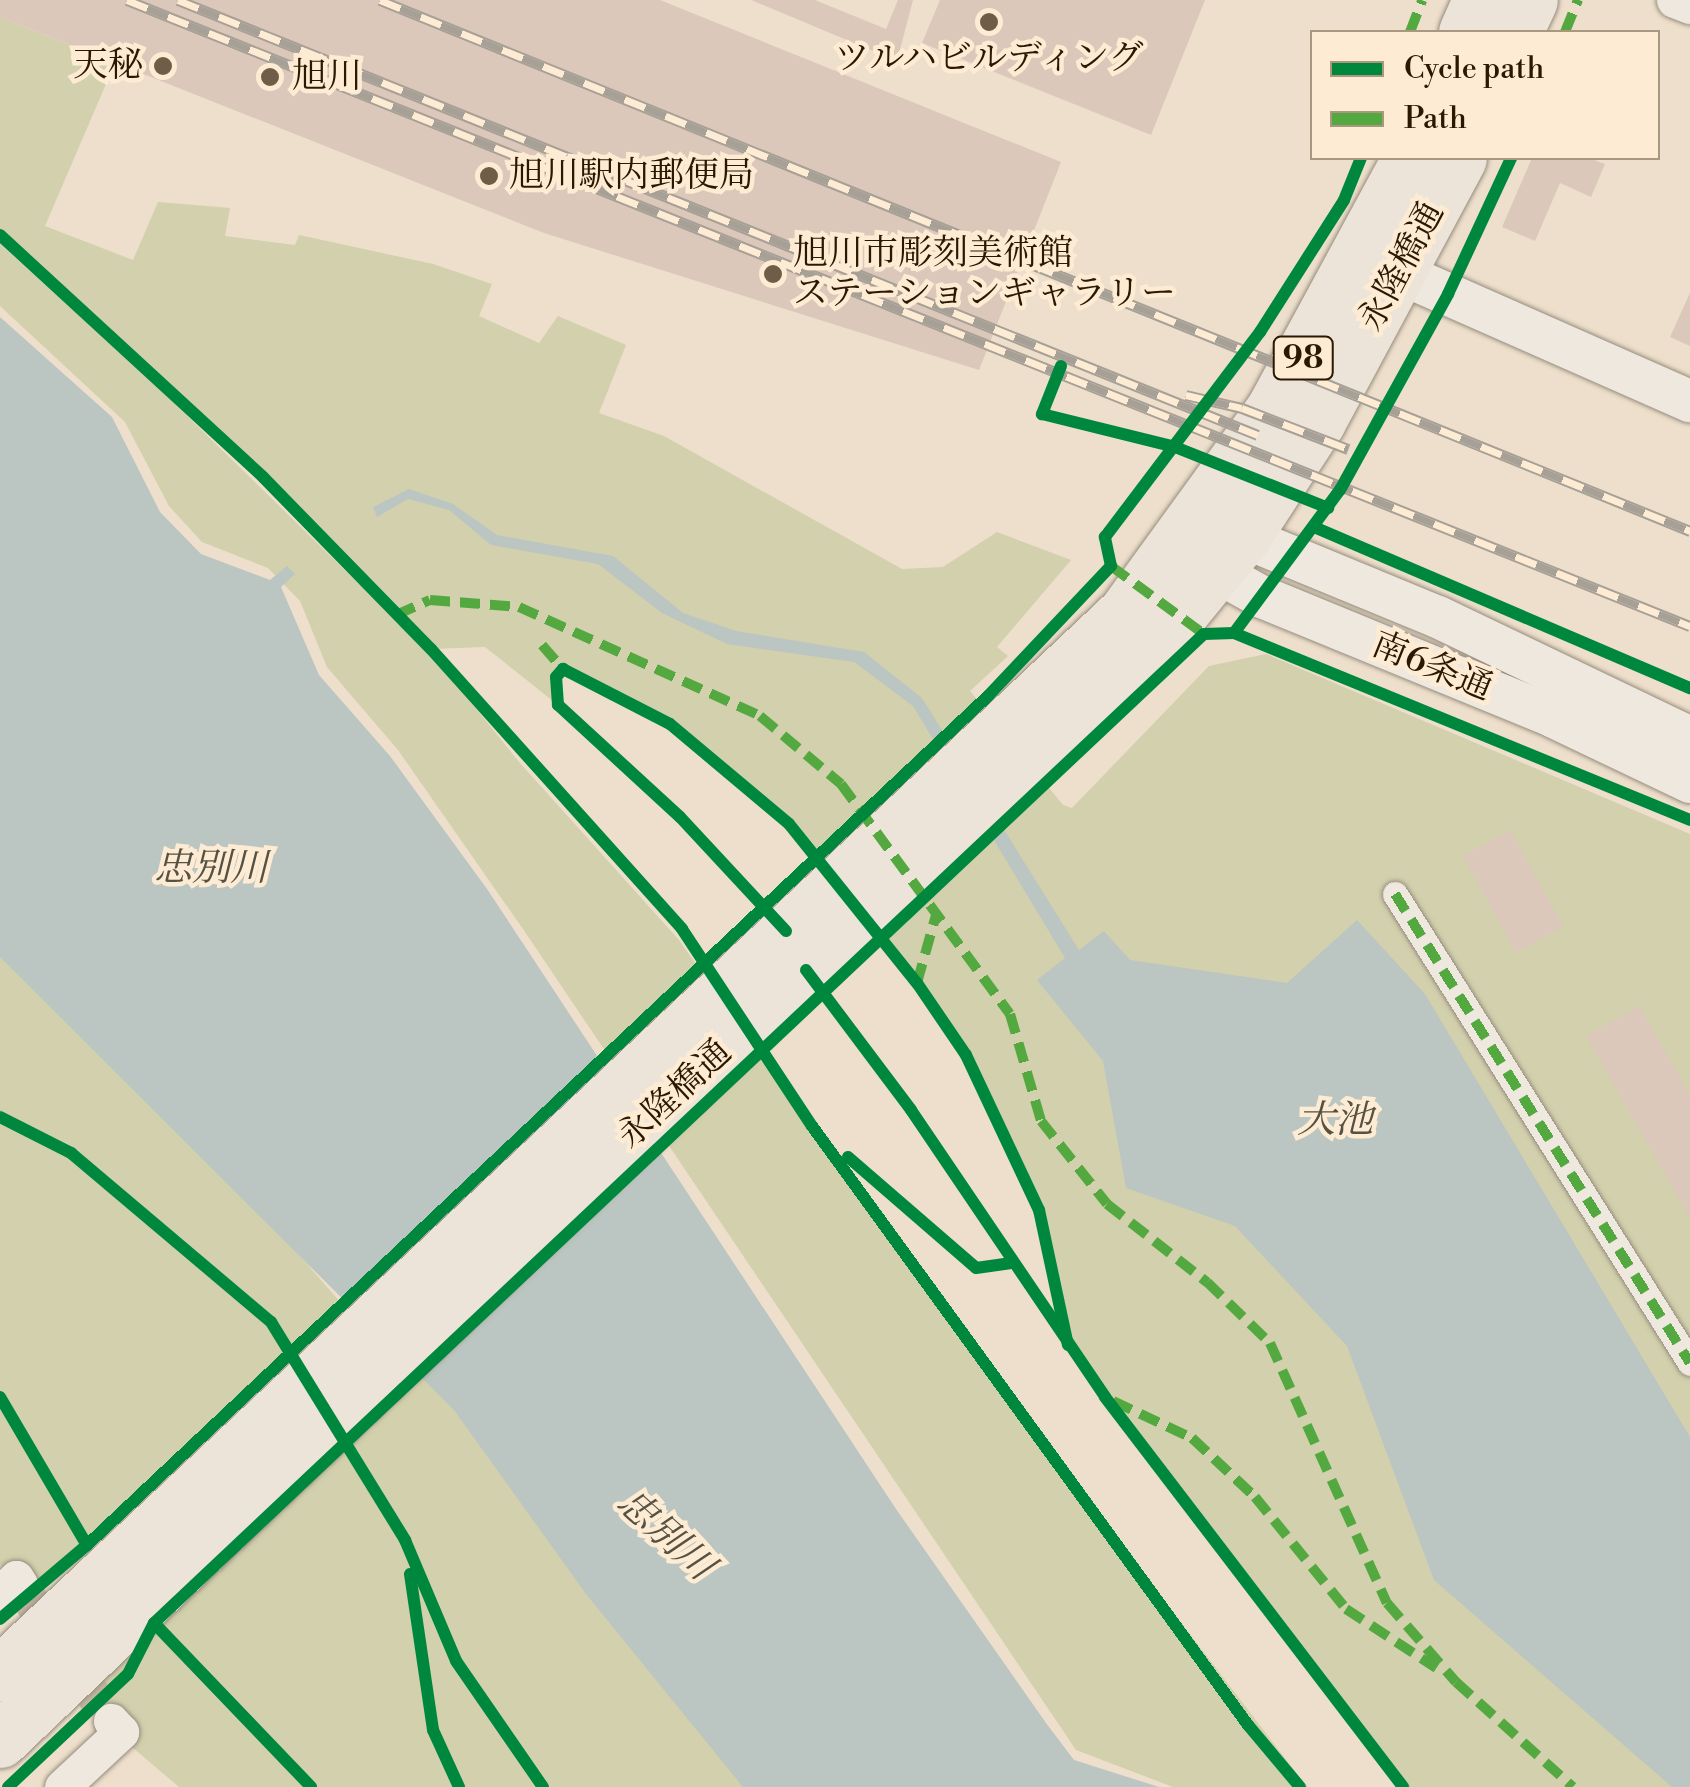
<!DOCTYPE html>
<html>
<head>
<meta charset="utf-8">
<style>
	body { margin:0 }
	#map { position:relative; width:1690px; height:1787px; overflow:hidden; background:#eddfcb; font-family:"Libre Bodoni","Noto Serif JP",serif }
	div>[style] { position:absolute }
	.green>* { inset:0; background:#d2d0ad }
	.water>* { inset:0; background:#bbc5c1 }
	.building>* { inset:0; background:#dbc8ba; transform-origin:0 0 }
	.minor-tunnel>* { height:35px; margin-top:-17.5px; transform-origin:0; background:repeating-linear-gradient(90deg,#c6b7a3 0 35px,transparent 0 53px) }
	.roads { filter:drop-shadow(0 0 2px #968c7e) drop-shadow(0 0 2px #968c7e) }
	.pedestrian>* { height:25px; margin:-12.5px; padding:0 12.5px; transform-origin:12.5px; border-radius:12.5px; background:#efe8de }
	.minor>* { height:35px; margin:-17.5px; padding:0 17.5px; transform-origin:17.5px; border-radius:17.5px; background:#efe8de }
	.tertiary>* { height:42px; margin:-21px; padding:0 21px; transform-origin:21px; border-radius:21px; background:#efe8de }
	.primary>* { height:55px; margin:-27.5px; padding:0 27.5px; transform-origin:27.5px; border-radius:27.5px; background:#ece4d9 }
	.rail>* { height:11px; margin-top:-5.5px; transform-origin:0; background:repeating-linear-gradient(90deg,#fdecd3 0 22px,#a7a096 0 44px); box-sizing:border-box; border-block:2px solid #a7a096 }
	.quiet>* { height:10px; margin-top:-5px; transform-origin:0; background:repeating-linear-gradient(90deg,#53a940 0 20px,transparent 0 30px) }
	.cycleway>* { height:12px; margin:-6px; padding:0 6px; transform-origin:6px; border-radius:6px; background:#00873e }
	.dots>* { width:28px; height:28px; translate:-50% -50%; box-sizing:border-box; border:5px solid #fdecd3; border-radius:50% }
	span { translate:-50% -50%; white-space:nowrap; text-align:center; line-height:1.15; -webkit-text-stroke:9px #fdecd3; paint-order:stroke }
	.shield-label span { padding:2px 8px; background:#fdecd3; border:2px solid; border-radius:8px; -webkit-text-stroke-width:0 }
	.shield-label { font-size:32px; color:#2a1802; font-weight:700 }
	.poi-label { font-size:35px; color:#2a1802 }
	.right { translate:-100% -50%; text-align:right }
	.left { translate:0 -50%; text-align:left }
	.street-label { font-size:35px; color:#2a1802 }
	.water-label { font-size:38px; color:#555143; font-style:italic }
	.legend { position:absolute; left:1310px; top:30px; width:350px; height:130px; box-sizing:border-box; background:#fdecd3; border:2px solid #a9977f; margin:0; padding:12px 18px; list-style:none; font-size:30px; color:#2a1802 }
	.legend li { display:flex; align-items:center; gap:20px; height:50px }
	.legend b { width:50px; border:2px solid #a9977f }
</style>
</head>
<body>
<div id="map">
	<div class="green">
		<div style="clip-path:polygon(0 17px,115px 63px,45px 226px,133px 260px,158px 202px,230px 208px,225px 236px,295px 245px,299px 235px,433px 264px,492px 284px,479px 316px,539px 343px,558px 316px,626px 345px,599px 413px,664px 436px,902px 569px,943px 567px,997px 532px,1071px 560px,997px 647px,1008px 656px,970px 691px,1063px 805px,1072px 808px,1209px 666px,1266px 654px,1690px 834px,1690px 1787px,1403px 1787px,1068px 1345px,1039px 1210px,966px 1055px,917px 982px,789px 824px,670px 724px,575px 671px,557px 677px,558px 705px,485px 647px,431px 649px,263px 477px,0 235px)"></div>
		<div style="clip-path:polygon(0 244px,140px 370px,438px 661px,519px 762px,679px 940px,910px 1268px,1307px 1787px,1173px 1787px,1076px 1750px,523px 929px,398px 750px,327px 667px,300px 601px,268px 568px,202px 542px,169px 506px,125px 422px,0 306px)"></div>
		<div style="clip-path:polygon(0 946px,186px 1125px,341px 1303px,22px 1597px,0 1564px)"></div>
		<div style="clip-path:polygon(428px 1372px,753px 1787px,179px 1787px,78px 1701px)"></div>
	</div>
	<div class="water">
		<div style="clip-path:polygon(0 317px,112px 417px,160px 512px,201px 554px,270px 580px,287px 566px,295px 574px,281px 587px,319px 675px,390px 756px,487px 889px,896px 1509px,1046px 1723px,1074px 1760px,1159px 1787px,743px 1787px,586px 1594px,454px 1410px,0 957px)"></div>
		<div style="clip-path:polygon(409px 489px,453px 504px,497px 535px,613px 556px,683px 613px,736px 631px,864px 652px,922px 698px,1079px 950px,1104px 931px,1130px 960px,1287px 983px,1357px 920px,1425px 994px,1690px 1437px,1690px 1787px,1672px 1787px,1434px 1580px,1347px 1346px,1235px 1226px,1126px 1188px,1103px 1061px,1037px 980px,1065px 958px,913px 706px,854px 662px,727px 644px,662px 613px,598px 564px,491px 545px,449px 510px,408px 499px,377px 517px,373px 507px)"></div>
	</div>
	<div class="building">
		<div style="clip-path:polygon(0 0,660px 0,1061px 162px,979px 370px,544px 233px,0 17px)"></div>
		<div style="clip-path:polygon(751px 0,815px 0,886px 29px,898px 0,913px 0,897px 61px)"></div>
		<div style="clip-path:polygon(940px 0,1205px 0,1151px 135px,922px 43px)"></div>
		<div style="clip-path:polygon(1532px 158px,1589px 158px,1605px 164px,1591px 197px,1560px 183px,1535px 241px,1502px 227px)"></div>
		<div style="clip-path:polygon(1690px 293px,1690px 346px,1670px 337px)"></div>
		<div style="left:1510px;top:830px;width:110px;height:54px;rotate:61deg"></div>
		<div style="clip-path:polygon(1639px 1006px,1690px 1095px,1690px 1218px,1586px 1036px)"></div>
	</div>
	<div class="minor-tunnel">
		<div style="left:20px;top:1584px;width:164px;rotate:56.4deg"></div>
	</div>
	<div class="roads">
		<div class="pedestrian">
			<div style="left:1395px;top:894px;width:554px;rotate:57.83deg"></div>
		</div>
		<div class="minor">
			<div style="left:1674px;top:0;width:17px;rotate:21deg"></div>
			<div style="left:0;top:1593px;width:22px;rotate:-43deg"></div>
			<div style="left:16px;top:1578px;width:7px;rotate:56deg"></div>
			<div style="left:62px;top:1787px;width:81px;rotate:-43deg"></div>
			<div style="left:121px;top:1732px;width:15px;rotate:-132deg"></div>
		</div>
		<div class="tertiary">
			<div style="left:1370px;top:260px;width:350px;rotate:23.8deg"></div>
			<div style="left:1217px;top:526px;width:239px;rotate:22.4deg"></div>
			<div style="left:1438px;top:617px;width:280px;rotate:25.6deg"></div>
			<div style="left:1190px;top:557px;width:82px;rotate:29.1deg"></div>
			<div style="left:1262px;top:597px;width:316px;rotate:22.3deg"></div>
			<div style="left:1554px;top:717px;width:151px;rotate:25.5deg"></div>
		</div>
		<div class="primary">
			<div style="left:1466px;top:32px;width:35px;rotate:-66deg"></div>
			<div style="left:1515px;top:32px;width:35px;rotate:-65deg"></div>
			<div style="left:0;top:1674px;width:1548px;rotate:-43.32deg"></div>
			<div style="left:1126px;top:612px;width:252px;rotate:-54deg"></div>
			<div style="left:1274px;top:408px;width:285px;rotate:-61.5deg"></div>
			<div style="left:0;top:1740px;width:1630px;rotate:-43.66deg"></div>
			<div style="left:1179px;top:615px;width:103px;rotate:-50.9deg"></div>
			<div style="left:1244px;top:535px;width:136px;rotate:-57deg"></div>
			<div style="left:1318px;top:421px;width:298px;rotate:-61.8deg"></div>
		</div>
	</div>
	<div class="rail">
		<div style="left:127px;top:0;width:1684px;rotate:21.83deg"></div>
		<div style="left:178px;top:0;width:1164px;rotate:21.94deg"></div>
		<div style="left:380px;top:0;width:1414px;rotate:22.06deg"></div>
		<div style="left:1186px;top:395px;width:57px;rotate:13.1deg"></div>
		<div style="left:1242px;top:408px;width:114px;rotate:21.1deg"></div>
	</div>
	<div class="quiet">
		<div style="left:1410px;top:32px;width:34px;rotate:-69deg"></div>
		<div style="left:1565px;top:32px;width:35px;rotate:-68deg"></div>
		<div style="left:1111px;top:566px;width:115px;rotate:36.2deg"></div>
		<div style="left:396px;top:615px;width:37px;rotate:-24deg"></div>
		<div style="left:430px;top:600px;width:89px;rotate:4.5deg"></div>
		<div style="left:519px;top:607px;width:265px;rotate:24.3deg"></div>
		<div style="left:760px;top:716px;width:106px;rotate:40deg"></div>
		<div style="left:841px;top:784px;width:285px;rotate:53.7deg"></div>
		<div style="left:1010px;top:1014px;width:111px;rotate:73.8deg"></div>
		<div style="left:1041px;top:1121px;width:106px;rotate:51.5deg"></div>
		<div style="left:1107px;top:1204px;width:127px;rotate:38deg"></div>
		<div style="left:1207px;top:1282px;width:88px;rotate:44.1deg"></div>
		<div style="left:1270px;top:1343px;width:285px;rotate:65.8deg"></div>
		<div style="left:1387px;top:1603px;width:105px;rotate:48.9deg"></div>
		<div style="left:1456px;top:1682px;width:157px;rotate:41.9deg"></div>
		<div style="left:542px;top:645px;width:32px;rotate:49deg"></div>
		<div style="left:1395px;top:894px;width:554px;rotate:57.83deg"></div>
		<div style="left:917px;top:983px;width:71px;rotate:-74.4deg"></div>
		<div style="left:1113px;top:1401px;width:87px;rotate:25.1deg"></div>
		<div style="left:1192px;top:1438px;width:86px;rotate:43.1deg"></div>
		<div style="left:1255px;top:1497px;width:144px;rotate:50.9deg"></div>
		<div style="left:1346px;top:1609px;width:108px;rotate:33.2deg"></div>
	</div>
	<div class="cycleway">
		<div style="left:0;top:235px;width:357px;rotate:42.6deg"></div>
		<div style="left:263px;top:477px;width:240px;rotate:45.7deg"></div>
		<div style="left:431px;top:649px;width:376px;rotate:48.1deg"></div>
		<div style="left:682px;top:929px;width:236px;rotate:56.6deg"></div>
		<div style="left:812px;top:1126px;width:741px;rotate:53.95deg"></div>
		<div style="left:1248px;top:1725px;width:81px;rotate:50deg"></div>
		<div style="left:1061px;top:366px;width:52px;rotate:111.6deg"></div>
		<div style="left:1042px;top:414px;width:137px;rotate:13.9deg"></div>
		<div style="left:1175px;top:447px;width:165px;rotate:21.7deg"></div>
		<div style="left:1314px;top:527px;width:409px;rotate:23.2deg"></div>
		<div style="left:1234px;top:633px;width:178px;rotate:-53.5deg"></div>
		<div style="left:1340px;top:490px;width:224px;rotate:-61.1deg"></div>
		<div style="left:1448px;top:294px;width:150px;rotate:-65.1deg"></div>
		<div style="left:786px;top:931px;width:156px;rotate:-132.9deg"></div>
		<div style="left:680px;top:817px;width:166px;rotate:-137.4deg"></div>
		<div style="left:558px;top:705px;width:28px;rotate:-94deg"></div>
		<div style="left:556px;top:677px;width:11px;rotate:-49deg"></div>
		<div style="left:563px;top:669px;width:120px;rotate:27.2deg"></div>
		<div style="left:670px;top:724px;width:155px;rotate:40deg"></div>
		<div style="left:789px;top:824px;width:204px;rotate:51.2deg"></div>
		<div style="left:917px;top:983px;width:87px;rotate:55.8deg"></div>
		<div style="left:966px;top:1055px;width:171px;rotate:64.8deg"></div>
		<div style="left:1039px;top:1210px;width:138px;rotate:77.9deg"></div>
		<div style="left:806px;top:970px;width:175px;rotate:53.1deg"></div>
		<div style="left:911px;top:1110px;width:346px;rotate:55.9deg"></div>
		<div style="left:1105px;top:1397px;width:491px;rotate:52.6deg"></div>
		<div style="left:0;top:1117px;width:80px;rotate:26.9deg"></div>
		<div style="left:71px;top:1153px;width:262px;rotate:40.2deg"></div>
		<div style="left:271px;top:1322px;width:256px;rotate:58.4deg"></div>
		<div style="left:405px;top:1540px;width:131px;rotate:67.1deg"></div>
		<div style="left:456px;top:1661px;width:153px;rotate:55.4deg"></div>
		<div style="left:848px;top:1157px;width:169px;rotate:40.9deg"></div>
		<div style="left:976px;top:1268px;width:34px;rotate:-8deg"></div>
		<div style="left:0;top:1397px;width:172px;rotate:59.6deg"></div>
		<div style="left:410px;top:1574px;width:158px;rotate:81.6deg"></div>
		<div style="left:433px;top:1730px;width:63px;rotate:65.5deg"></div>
		<div style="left:0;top:1619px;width:114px;rotate:-40.4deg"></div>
		<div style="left:87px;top:1545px;width:1238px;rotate:-43.3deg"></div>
		<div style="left:988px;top:696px;width:179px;rotate:-46.6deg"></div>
		<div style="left:1111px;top:566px;width:30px;rotate:-102deg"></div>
		<div style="left:1105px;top:537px;width:257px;rotate:-52.9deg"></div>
		<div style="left:1260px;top:332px;width:156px;rotate:-57.5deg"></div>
		<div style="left:1344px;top:200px;width:45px;rotate:-68deg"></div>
		<div style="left:154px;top:1623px;width:227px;rotate:46.2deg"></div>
		<div style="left:8px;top:1787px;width:165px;rotate:-43.3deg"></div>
		<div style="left:128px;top:1674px;width:57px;rotate:-63deg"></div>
		<div style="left:154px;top:1623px;width:1442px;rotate:-43.29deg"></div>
		<div style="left:1204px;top:634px;width:30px;rotate:-2deg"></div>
		<div style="left:1234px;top:633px;width:493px;rotate:22.3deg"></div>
	</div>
	<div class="dots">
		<div style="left:989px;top:22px;background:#6e5e48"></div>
		<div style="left:163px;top:66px;background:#6e5e48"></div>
		<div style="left:270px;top:77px;background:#6e5e48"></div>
		<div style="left:489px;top:176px;background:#6e5e48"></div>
		<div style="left:773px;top:274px;background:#6e5e48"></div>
	</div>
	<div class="shield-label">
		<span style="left:1303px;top:358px">98</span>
	</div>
	<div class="poi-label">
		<span style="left:989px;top:59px">ツルハビルディング</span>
		<span class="right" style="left:143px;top:66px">天秘</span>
		<span class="left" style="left:292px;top:77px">旭川</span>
		<span class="left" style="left:509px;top:176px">旭川駅内郵便局</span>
		<span class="left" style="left:793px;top:274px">旭川市彫刻美術館<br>ステーションギャラリー</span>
	</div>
	<div class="street-label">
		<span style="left:1402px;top:267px;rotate:-62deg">永隆橋通</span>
		<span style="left:1432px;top:667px;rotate:22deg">南6条通</span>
		<span style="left:675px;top:1095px;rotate:-43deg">永隆橋通</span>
	</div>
	<div class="water-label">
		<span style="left:211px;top:869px">忠別川</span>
		<span style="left:1335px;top:1121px">大池</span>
		<span style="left:665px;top:1535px;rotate:42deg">忠別川</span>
	</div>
	<ul class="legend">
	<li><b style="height:12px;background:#00873e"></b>Cycle path</li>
	<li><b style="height:12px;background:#53a940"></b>Path</li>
	</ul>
</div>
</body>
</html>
